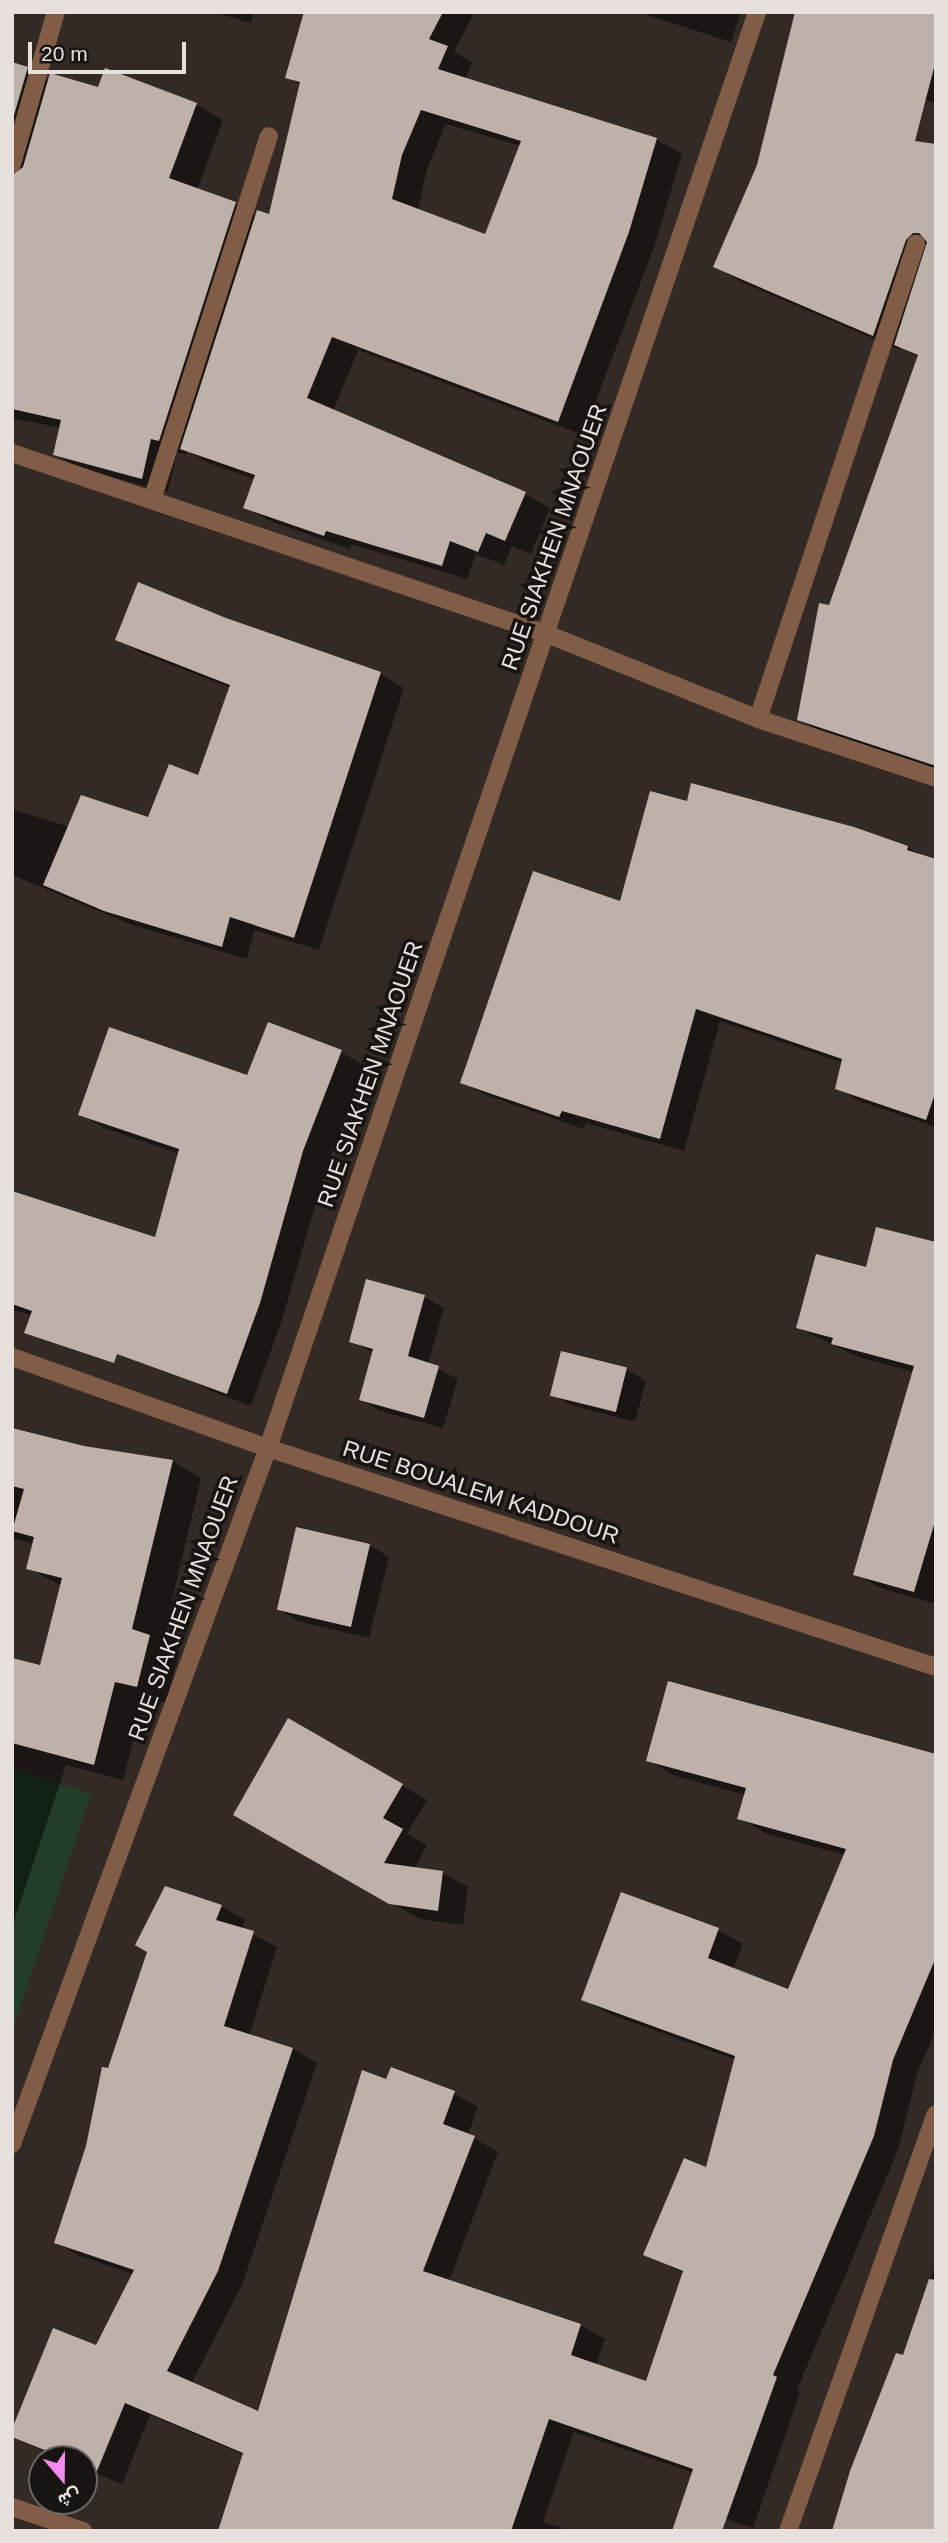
<!DOCTYPE html>
<html>
<head>
<meta charset="utf-8">
<style>
	body { margin:0 }
	#map { position:relative; width:948px; height:2543px; overflow:hidden; background:#342a25; font-family:Arial,Vazirmatn,sans-serif }
	div>[style] { position:absolute }
	.green>* { inset:0; background:#223e29 }
	.shadow>* { inset:0; background:#0007 }
	.building>* { inset:0; background:#bdb1a9; transform-origin:0 0 }
	.minor>* { height:18px; margin:-9px; padding:0 9px; transform-origin:9px; border-radius:9px; background:#815c47 }
	span { translate:-50% -50%; white-space:nowrap; text-align:center; line-height:1.15; -webkit-text-stroke:7px #181411; paint-order:stroke }
	.street-label { font-size:23px; color:#e7e0dd }
	.frame { position:absolute; inset:0; border:14px solid #e7e0dd; pointer-events:none }
	.north { position:absolute; left:28px; top:2445px; width:70px; height:70px; box-sizing:border-box; background:#181411; border:2px solid #6b6663; border-radius:50%; rotate:160deg; font-size:19px; font-weight:700; line-height:28px; text-align:center; color:#e7e0dd }
	.north::after { content:''; display:block; margin:auto; width:24px; height:32px; background:#f389f1; clip-path:polygon(50% 0,100% 100%,50% 72%,0 100%) }
	.scale { position:absolute; left:28px; top:42px; width:158px; height:32px; box-sizing:border-box; border:4px solid #e7e0dd; border-top:0; padding-left:9px; font-size:21px; line-height:24px; white-space:nowrap; color:#e7e0dd; -webkit-text-stroke:5px #181411; paint-order:stroke }
</style>
</head>
<body>
<div id="map">
	<div class="green">
		<div style="clip-path:polygon(12px 1768px,91px 1794px,12px 2032px)"></div>
	</div>
	<div class="shadow">
		<div style="clip-path:polygon(213px 12px,254px 12px,251px 23px)"></div>
		<div style="clip-path:polygon(evenodd,333px 12px,475px 12px,454px 52px,472px 62px,465px 80px,657px 140px,682px 154px,654px 247px,583px 435px,358px 350px,333px 411px,525px 494px,550px 508px,531px 554px,512px 546px,504px 565px,476px 554px,467px 579px,351px 544px,350px 549px,270px 521px,245px 507px,255px 479px,208px 463px,187px 451px,186px 455px,177px 452px,168px 492px,81px 469px,55px 454px,61px 428px,12px 418px,12px 64px,50px 81px,99px 89px,106px 71px,197px 105px,223px 120px,197px 190px,235px 204px,257px 216px,270px 216px,301px 85px,287px 77px,333px 12px,446px 124px,521px 146px,486px 236px,418px 210px,427px 169px,446px 124px)"></div>
		<div style="clip-path:polygon(637px 12px,741px 12px,731px 42px)"></div>
		<div style="clip-path:polygon(936px 12px,936px 103px,814px 66px)"></div>
		<div style="clip-path:polygon(772px 111px,936px 242px,936px 771px,826px 735px,799px 719px,830px 607px,919px 357px,901px 347px,900px 350px,741px 282px,715px 266px,758px 166px)"></div>
		<div style="clip-path:polygon(226px 619px,380px 674px,404px 688px,319px 950px,254px 930px,247px 959px,130px 924px,12px 875px,12px 809px,69px 827px,149px 820px,199px 777px,231px 688px,141px 653px,117px 639px)"></div>
		<div style="clip-path:polygon(688px 803px,854px 829px,908px 848px,936px 861px,936px 1127px,861px 1102px,837px 1088px,843px 1063px,720px 1021px,684px 1151px,586px 1123px,584px 1129px,486px 1095px,462px 1082px,621px 903px)"></div>
		<div style="clip-path:polygon(341px 1052px,365px 1066px,327px 1164px,283px 1317px,251px 1406px,213px 1392px,189px 1379px,192px 1368px,12px 1309px,12px 1193px,156px 1239px,180px 1154px,104px 1128px,81px 1114px,248px 1077px)"></div>
		<div style="clip-path:polygon(936px 1244px,936px 1604px,880px 1588px,855px 1574px,914px 1372px,858px 1357px,798px 1328px,867px 1269px)"></div>
		<div style="clip-path:polygon(424px 1297px,444px 1308px,428px 1364px,458px 1379px,443px 1428px,380px 1411px,361px 1399px,374px 1353px,351px 1341px)"></div>
		<div style="clip-path:polygon(626px 1369px,646px 1381px,635px 1422px,571px 1405px,551px 1394px)"></div>
		<div style="clip-path:polygon(12px 1430px,83px 1448px,172px 1461px,201px 1478px,162px 1643px,179px 1653px,166px 1703px,145px 1697px,123px 1780px,66px 1765px,12px 1927px,12px 1660px,41px 1667px,62px 1586px,28px 1568px,34px 1544px,12px 1538px)"></div>
		<div style="clip-path:polygon(369px 1545px,389px 1557px,369px 1638px,298px 1621px,278px 1609px)"></div>
		<div style="clip-path:polygon(289px 1720px,427px 1800px,407px 1834px,427px 1845px,414px 1869px,443px 1873px,468px 1887px,463px 1925px,420px 1919px,235px 1815px)"></div>
		<div style="clip-path:polygon(648px 1760px,936px 1781px,936px 2030px,917px 2074px,898px 2150px,797px 2390px,800px 2392px,753px 2528px,709px 2513px,694px 2473px,574px 2432px,543px 2522px,572px 2531px,220px 2531px,244px 2455px,150px 2415px,122px 2484px,84px 2469px,84px 2459px,60px 2459px,12px 2436px,97px 2348px,133px 2274px,80px 2256px,56px 2242px,88px 2146px,109px 2070px,221px 1906px,245px 1920px,242px 1929px,277px 1947px,249px 2036px,293px 2049px,317px 2063px,242px 2285px,191px 2384px,259px 2414px,387px 2082px,454px 2093px,478px 2107px,468px 2135px,498px 2152px,449px 2281px,580px 2325px,605px 2339px,596px 2365px,647px 2383px,684px 2274px,646px 2254px,707px 2170px,736px 2060px,607px 2013px,583px 1999px,718px 1930px,743px 1944px,733px 1970px,788px 1991px,845px 1855px,767px 1834px,739px 1818px,746px 1795px,675px 1776px)"></div>
		<div style="clip-path:polygon(936px 2263px,936px 2531px,904px 2357px)"></div>
	</div>
	<div class="building">
		<div style="clip-path:polygon(evenodd,304px 12px,443px 12px,429px 39px,448px 46px,438px 69px,657px 138px,629px 232px,558px 422px,332px 337px,307px 398px,526px 492px,505px 541px,486px 533px,478px 552px,450px 541px,442px 566px,326px 531px,324px 536px,243px 508px,255px 475px,180px 449px,257px 210px,269px 214px,300px 82px,285px 78px,304px 12px,421px 110px,521px 141px,485px 234px,392px 199px,402px 155px,421px 110px)"></div>
		<div style="clip-path:polygon(795px 12px,936px 12px,936px 60px,915px 141px,936px 144px,936px 766px,797px 720px,819px 603px,829px 605px,918px 355px,894px 345px,927px 242px,919px 233px,913px 233px,906px 240px,873px 336px,713px 267px,757px 165px)"></div>
		<div style="clip-path:polygon(12px 62px,28px 67px,12px 122px)"></div>
		<div style="clip-path:polygon(105px 68px,197px 103px,169px 178px,236px 202px,159px 441px,151px 439px,142px 479px,53px 455px,61px 420px,12px 409px,12px 175px,23px 167px,50px 73px,98px 87px)"></div>
		<div style="clip-path:polygon(138px 582px,226px 618px,381px 672px,294px 938px,230px 917px,222px 947px,104px 911px,43px 885px,81px 795px,148px 817px,169px 764px,198px 775px,230px 685px,115px 640px)"></div>
		<div style="clip-path:polygon(691px 783px,854px 827px,908px 846px,907px 850px,936px 859px,936px 1091px,926px 1120px,835px 1089px,842px 1059px,696px 1009px,660px 1139px,562px 1111px,559px 1117px,460px 1083px,533px 871px,620px 901px,650px 791px,687px 801px)"></div>
		<div style="clip-path:polygon(268px 1022px,342px 1050px,303px 1151px,260px 1303px,227px 1394px,117px 1354px,114px 1363px,24px 1333px,32px 1311px,12px 1304px,12px 1191px,155px 1237px,179px 1149px,78px 1115px,109px 1027px,247px 1075px)"></div>
		<div style="clip-path:polygon(876px 1227px,936px 1242px,936px 1518px,914px 1592px,853px 1575px,914px 1366px,831px 1344px,833px 1338px,796px 1328px,816px 1254px,866px 1267px)"></div>
		<div style="clip-path:polygon(366px 1279px,425px 1295px,408px 1356px,439px 1366px,424px 1418px,359px 1400px,373px 1349px,349px 1342px)"></div>
		<div style="left:561px;top:1351px;width:68px;height:46px;rotate:14deg"></div>
		<div style="clip-path:polygon(12px 1428px,84px 1446px,173px 1460px,132px 1629px,150px 1635px,137px 1687px,115px 1682px,94px 1765px,12px 1743px,12px 1658px,40px 1665px,62px 1578px,26px 1569px,34px 1537px,12px 1531px,24px 1489px,12px 1486px)"></div>
		<div style="left:296px;top:1527px;width:76px;height:85px;rotate:13deg"></div>
		<div style="clip-path:polygon(668px 1681px,936px 1754px,936px 1957px,893px 2060px,874px 2136px,773px 2375px,777px 2377px,722px 2531px,672px 2531px,693px 2469px,549px 2419px,511px 2531px,218px 2531px,243px 2453px,125px 2403px,97px 2471px,84px 2466px,84px 2459px,67px 2459px,12px 2437px,12px 2429px,53px 2328px,96px 2345px,134px 2270px,54px 2243px,86px 2146px,102px 2067px,108px 2068px,147px 1952px,135px 1945px,165px 1886px,222px 1905px,216px 1920px,254px 1931px,224px 2026px,293px 2048px,218px 2271px,167px 2371px,258px 2411px,362px 2070px,386px 2079px,391px 2067px,455px 2091px,443px 2124px,475px 2136px,423px 2271px,581px 2324px,571px 2355px,646px 2381px,683px 2271px,643px 2255px,684px 2158px,706px 2167px,735px 2056px,581px 2000px,621px 1892px,719px 1928px,708px 1958px,788px 1989px,846px 1849px,737px 1819px,746px 1788px,646px 1761px)"></div>
		<div style="clip-path:polygon(288px 1718px,403px 1784px,383px 1818px,403px 1829px,384px 1863px,443px 1871px,438px 1911px,389px 1904px,233px 1815px)"></div>
		<div style="clip-path:polygon(929px 2279px,936px 2280px,936px 2531px,832px 2531px,850px 2471px,896px 2353px,903px 2355px)"></div>
	</div>
	<div class="minor">
		<div style="left:12px;top:164px;width:158px;rotate:-73.9deg"></div>
		<div style="left:12px;top:453px;width:565px;rotate:18.69deg"></div>
		<div style="left:547px;top:634px;width:227px;rotate:21.9deg"></div>
		<div style="left:758px;top:719px;width:188px;rotate:18.3deg"></div>
		<div style="left:152px;top:500px;width:382px;rotate:-72.2deg"></div>
		<div style="left:758px;top:719px;width:501px;rotate:-71.6deg"></div>
		<div style="left:12px;top:1357px;width:272px;rotate:19.6deg"></div>
		<div style="left:268px;top:1448px;width:703px;rotate:18.15deg"></div>
		<div style="left:12px;top:2144px;width:742px;rotate:-69.81deg"></div>
		<div style="left:268px;top:1448px;width:1517px;rotate:-71.19deg"></div>
		<div style="left:12px;top:2507px;width:75px;rotate:18.7deg"></div>
		<div style="left:788px;top:2531px;width:442px;rotate:-70.5deg"></div>
	</div>
	<div class="street-label">
		<span style="left:554px;top:537px;rotate:-71deg">RUE SIAKHEN MNAOUER</span>
		<span style="left:370px;top:1074px;rotate:-71deg">RUE SIAKHEN MNAOUER</span>
		<span style="left:481px;top:1492px;rotate:18deg">RUE BOUALEM KADDOUR</span>
		<span style="left:183px;top:1608px;rotate:-70deg">RUE SIAKHEN MNAOUER</span>
	</div>
	<div class="frame"></div>
	<div class="north">ش</div>
	<div class="scale">20 m</div>
</div>
</body>
</html>
